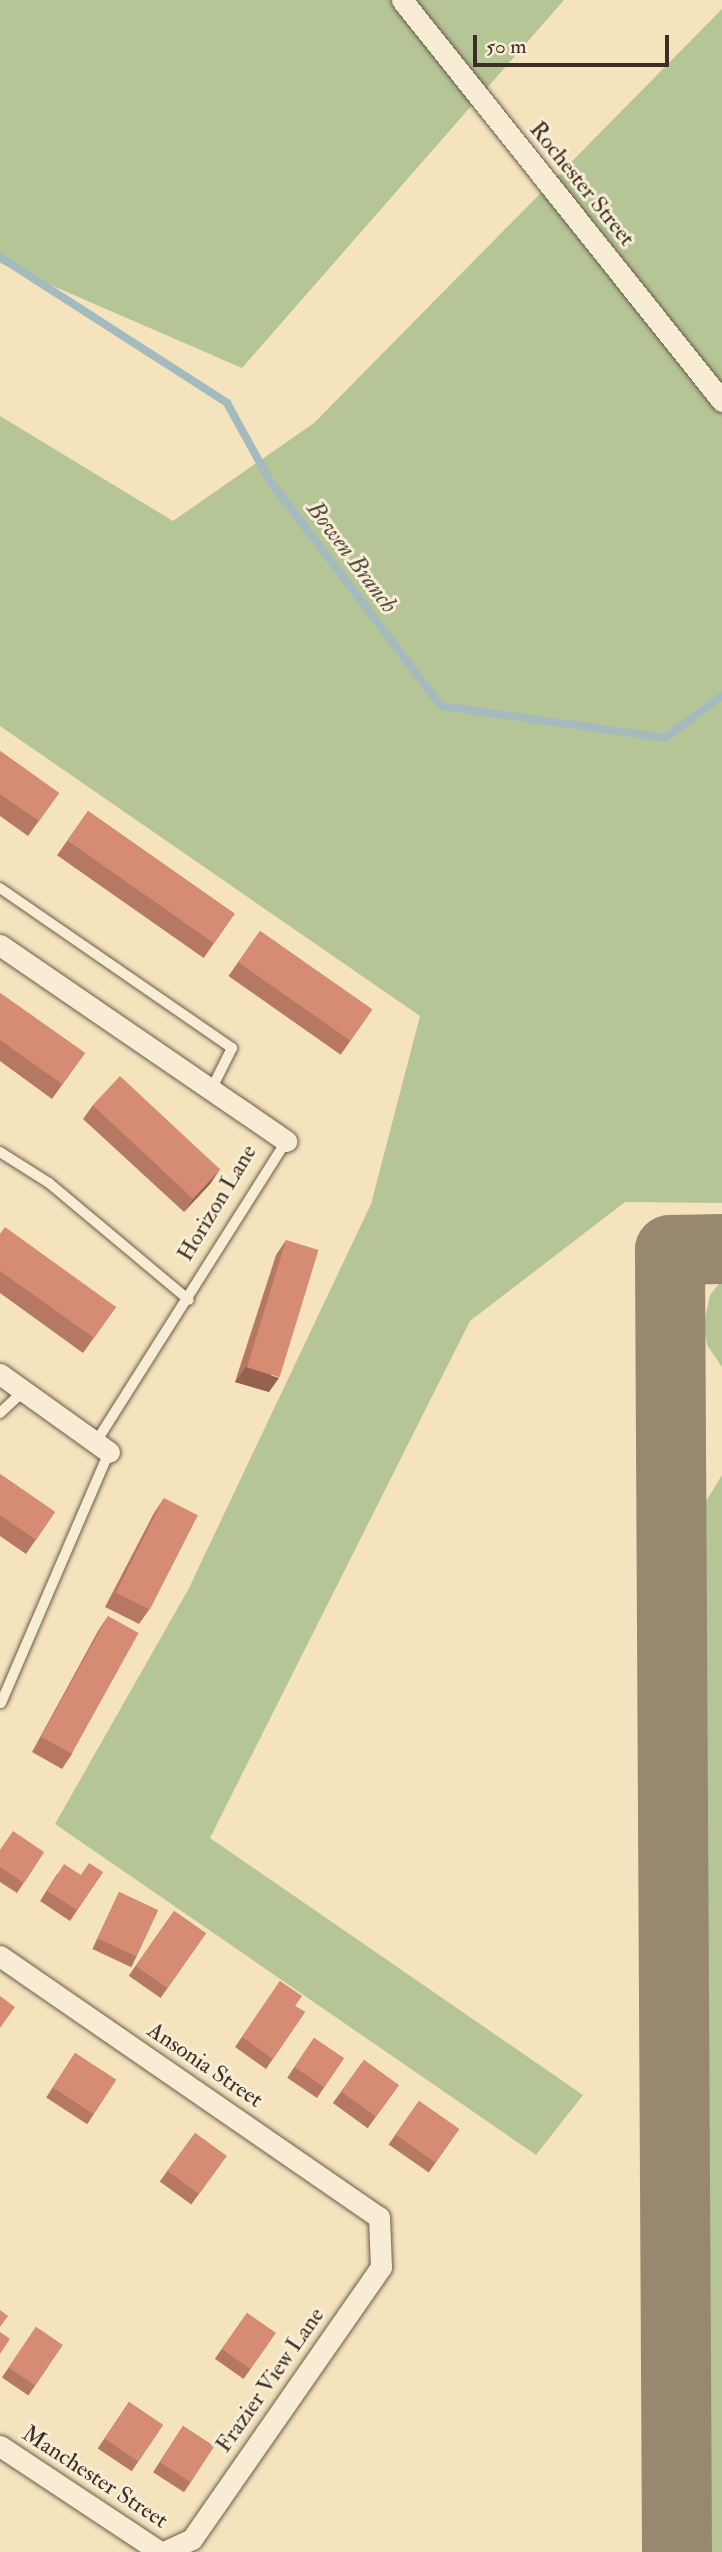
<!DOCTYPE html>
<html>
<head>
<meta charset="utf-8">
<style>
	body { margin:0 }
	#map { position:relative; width:722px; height:2552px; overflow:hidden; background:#f5e3bd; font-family:"IM FELL Double Pica",serif }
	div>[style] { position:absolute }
	.green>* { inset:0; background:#b5c596 }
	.stream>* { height:8px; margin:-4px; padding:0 4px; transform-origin:4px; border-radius:4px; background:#a3bbbe }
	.taxiway>* { height:70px; margin:-35px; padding:0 35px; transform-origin:35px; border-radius:35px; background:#988870 }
	.roads { filter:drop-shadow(0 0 2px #6a5b4a) drop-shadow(0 0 2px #6a5b4a) }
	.lane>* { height:10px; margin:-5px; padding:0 5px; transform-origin:5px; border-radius:5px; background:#f8edd4 }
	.street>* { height:21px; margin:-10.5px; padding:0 10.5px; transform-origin:10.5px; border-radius:10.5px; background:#f8edd4 }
	.wall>* { inset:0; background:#b77863; transform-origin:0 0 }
	.shaded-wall>* { inset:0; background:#956250 }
	.building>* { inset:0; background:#d58c73; transform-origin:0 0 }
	span { translate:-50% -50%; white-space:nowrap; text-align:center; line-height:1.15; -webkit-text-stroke:6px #f8edd4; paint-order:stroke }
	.street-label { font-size:23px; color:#3b2e24 }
	.water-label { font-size:24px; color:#55514a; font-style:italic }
	.scale { position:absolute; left:473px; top:35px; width:196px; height:32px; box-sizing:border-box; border:4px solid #3b2e24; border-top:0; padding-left:9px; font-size:21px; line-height:24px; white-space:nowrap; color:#3b2e24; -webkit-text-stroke:5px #f8edd4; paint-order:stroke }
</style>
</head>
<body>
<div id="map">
	<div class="green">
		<div style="clip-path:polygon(0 0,564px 0,242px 368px,0 263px)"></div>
		<div style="clip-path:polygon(722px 9px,722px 1203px,625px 1202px,470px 1321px,210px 1838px,583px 2095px,536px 2155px,55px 1824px,188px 1590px,371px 1204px,420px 1016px,0 726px,0 416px,173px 521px,314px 423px)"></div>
		<div style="clip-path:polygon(722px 1280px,722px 1367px,707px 1345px,704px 1324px,710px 1295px)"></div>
		<div style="clip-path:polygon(722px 1475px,722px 2552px,698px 2552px,710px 2459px,703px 1506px)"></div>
	</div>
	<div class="stream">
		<div style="left:0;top:257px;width:270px;rotate:32.7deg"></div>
		<div style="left:227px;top:403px;width:89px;rotate:61.1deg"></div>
		<div style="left:270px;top:481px;width:283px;rotate:52.8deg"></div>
		<div style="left:441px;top:706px;width:226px;rotate:8.1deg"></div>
		<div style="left:665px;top:738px;width:71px;rotate:-36.4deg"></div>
	</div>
	<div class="taxiway">
		<div style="left:677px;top:2552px;width:1302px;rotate:-90.31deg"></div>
		<div style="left:670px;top:1250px;width:52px;rotate:-1.1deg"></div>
	</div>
	<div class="roads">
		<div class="lane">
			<div style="left:0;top:888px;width:282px;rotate:34.6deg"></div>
			<div style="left:232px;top:1048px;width:47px;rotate:116.6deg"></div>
			<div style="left:0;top:1152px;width:58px;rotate:32.3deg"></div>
			<div style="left:49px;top:1183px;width:182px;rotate:39.9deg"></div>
			<div style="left:0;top:1413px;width:33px;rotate:-43deg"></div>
			<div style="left:96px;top:1442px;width:356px;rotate:-57.7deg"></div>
			<div style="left:1px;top:1703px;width:273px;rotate:-66.7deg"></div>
		</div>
		<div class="street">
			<div style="left:402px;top:0;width:513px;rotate:51.41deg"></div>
			<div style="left:0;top:945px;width:347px;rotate:34.4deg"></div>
			<div style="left:0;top:1374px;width:134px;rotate:35.6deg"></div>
			<div style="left:0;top:1956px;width:460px;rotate:34.6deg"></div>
			<div style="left:379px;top:2217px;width:50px;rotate:87.7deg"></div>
			<div style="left:381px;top:2267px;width:331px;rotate:124.8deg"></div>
			<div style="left:192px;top:2539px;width:31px;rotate:155deg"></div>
			<div style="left:0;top:2446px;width:192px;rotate:33.5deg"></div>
		</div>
	</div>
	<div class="wall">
		<div style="clip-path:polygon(0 751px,59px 793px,28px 836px,0 816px)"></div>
		<div style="left:88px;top:811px;width:179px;height:54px;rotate:35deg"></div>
		<div style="left:260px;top:931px;width:137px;height:55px;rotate:35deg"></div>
		<div style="clip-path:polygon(0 993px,85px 1053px,52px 1099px,0 1061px)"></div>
		<div style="clip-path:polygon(93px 1105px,220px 1169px,210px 1184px,184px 1212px,83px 1119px)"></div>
		<div style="clip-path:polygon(0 1234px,116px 1307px,83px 1353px,0 1293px)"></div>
		<div style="clip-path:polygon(286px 1240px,269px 1392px,235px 1382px,276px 1255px)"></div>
		<div style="clip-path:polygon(0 1474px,55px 1512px,26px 1554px,0 1536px)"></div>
		<div style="clip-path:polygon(164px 1498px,149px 1610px,139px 1624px,105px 1607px,154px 1513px)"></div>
		<div style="clip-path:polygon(108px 1616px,72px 1754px,62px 1769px,32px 1752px,98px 1631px)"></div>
		<div style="clip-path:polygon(0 1850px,44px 1852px,17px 1893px,0 1882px)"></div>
		<div style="clip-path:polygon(103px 1872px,70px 1921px,40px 1901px,57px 1874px,81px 1875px)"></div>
		<div style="left:119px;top:1892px;width:43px;height:63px;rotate:25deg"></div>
		<div style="left:174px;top:1911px;width:39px;height:79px;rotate:35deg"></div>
		<div style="clip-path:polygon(280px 1981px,295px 2006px,305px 2012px,266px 2069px,235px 2047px)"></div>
		<div style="left:314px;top:2038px;width:36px;height:48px;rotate:34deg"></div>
		<div style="left:75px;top:2053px;width:49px;height:53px;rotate:33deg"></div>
		<div style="left:364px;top:2060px;width:43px;height:53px;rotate:36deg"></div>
		<div style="left:419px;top:2101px;width:49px;height:53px;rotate:35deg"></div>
		<div style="left:195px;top:2133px;width:39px;height:60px;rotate:36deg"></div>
		<div style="left:247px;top:2313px;width:35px;height:56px;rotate:35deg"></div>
		<div style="left:36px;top:2327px;width:32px;height:61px;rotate:34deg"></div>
		<div style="left:129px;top:2402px;width:41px;height:56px;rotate:34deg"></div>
		<div style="left:183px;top:2426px;width:37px;height:55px;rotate:33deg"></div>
	</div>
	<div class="shaded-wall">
		<div style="clip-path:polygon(220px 1169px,210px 1184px,184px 1212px,194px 1198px)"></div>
		<div style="clip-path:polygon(246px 1367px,279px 1378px,269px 1392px,235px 1382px)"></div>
	</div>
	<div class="building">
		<div style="clip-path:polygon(0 751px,59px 793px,39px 821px,0 794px)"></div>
		<div style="left:88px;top:811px;width:179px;height:36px;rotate:35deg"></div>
		<div style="left:260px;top:931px;width:137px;height:38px;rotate:35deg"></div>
		<div style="clip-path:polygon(0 993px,85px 1053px,62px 1084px,0 1040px)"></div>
		<div style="left:120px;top:1076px;width:137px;height:40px;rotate:43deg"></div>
		<div style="clip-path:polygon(5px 1227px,116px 1307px,94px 1338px,0 1271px,0 1234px)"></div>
		<div style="left:286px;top:1240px;width:34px;height:133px;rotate:17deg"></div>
		<div style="clip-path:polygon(0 1474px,55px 1512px,36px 1540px,0 1515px)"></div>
		<div style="left:164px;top:1498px;width:38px;height:106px;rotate:27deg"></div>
		<div style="left:108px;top:1616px;width:35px;height:138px;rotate:29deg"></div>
		<div style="clip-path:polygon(13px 1831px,44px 1852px,24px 1883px,0 1867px,0 1850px)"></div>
		<div style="clip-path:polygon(89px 1863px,103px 1872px,77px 1910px,47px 1891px,64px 1864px,81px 1875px)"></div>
		<div style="left:119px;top:1892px;width:43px;height:51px;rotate:25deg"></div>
		<div style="left:174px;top:1911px;width:39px;height:67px;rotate:35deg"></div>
		<div style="clip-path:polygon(280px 1981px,302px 1996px,295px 2006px,305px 2012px,273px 2059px,242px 2037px)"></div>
		<div style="clip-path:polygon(0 1996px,15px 2007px,0 2028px)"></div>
		<div style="left:314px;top:2038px;width:36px;height:35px;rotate:34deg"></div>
		<div style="left:75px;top:2053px;width:49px;height:41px;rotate:33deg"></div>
		<div style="left:364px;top:2060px;width:43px;height:39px;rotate:36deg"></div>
		<div style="left:419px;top:2101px;width:49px;height:41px;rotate:35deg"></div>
		<div style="left:195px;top:2133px;width:39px;height:47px;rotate:36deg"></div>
		<div style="clip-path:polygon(0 2310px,8px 2316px,0 2327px)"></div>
		<div style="left:247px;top:2313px;width:35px;height:44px;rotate:35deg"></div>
		<div style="left:36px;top:2327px;width:32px;height:49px;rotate:34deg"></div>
		<div style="clip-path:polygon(0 2332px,10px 2339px,0 2354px)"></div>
		<div style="left:129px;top:2402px;width:41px;height:44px;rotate:34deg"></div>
		<div style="left:183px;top:2426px;width:37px;height:43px;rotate:33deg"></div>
	</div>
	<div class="street-label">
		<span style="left:582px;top:184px;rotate:51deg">Rochester Street</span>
		<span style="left:217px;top:1203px;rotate:-59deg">Horizon Lane</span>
		<span style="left:205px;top:2065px;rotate:34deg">Ansonia Street</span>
		<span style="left:270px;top:2380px;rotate:-55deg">Frazier View Lane</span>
		<span style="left:95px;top:2477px;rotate:33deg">Manchester Street</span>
	</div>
	<div class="water-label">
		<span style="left:352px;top:557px;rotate:53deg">Bowen Branch</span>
	</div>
	<div class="scale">50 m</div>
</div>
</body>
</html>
